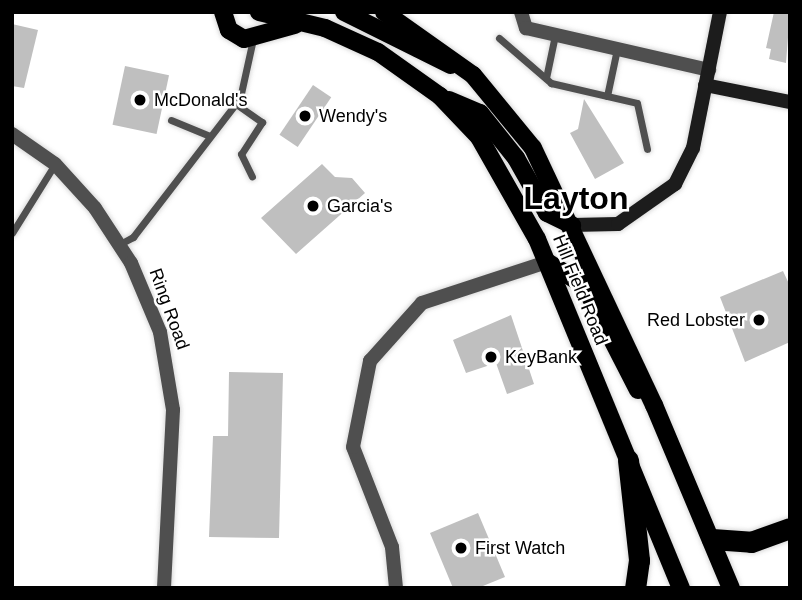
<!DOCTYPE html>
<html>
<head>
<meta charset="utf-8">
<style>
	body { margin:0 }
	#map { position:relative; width:802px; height:600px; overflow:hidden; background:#fff; font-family:Arial,sans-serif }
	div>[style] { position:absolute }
	.building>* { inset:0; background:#bfbfbf; transform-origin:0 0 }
	.roads { filter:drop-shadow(0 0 2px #dbdbdb) drop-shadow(0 0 2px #dbdbdb) }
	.lane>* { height:7px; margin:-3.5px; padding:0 3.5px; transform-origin:3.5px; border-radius:3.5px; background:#4f4f4f }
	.street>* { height:14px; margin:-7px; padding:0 7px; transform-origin:7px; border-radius:7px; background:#4f4f4f }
	.secondary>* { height:14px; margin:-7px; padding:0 7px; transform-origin:7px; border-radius:7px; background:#1c1c1c }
	.primary>* { height:18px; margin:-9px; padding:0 9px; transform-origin:9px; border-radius:9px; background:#000 }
	.highway>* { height:21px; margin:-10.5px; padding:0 10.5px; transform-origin:10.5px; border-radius:10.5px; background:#000 }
	.dots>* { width:19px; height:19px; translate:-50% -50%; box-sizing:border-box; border:4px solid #fff; border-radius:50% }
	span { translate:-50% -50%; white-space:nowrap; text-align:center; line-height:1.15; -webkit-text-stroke:5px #fff; paint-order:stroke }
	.poi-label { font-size:18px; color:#000 }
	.left { translate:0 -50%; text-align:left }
	.right { translate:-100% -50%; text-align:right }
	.street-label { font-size:18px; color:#000 }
	.town-label { font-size:32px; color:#000; font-weight:700 }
	.frame { position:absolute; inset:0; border:14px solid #000; pointer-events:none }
</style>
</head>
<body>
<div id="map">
	<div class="building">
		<div style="clip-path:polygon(774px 12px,790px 12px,786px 63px,769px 59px,771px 49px,766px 48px)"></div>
		<div style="clip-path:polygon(12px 24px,38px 30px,24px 88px,12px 86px)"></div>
		<div style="left:125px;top:66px;width:45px;height:60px;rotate:12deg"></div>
		<div style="left:313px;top:85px;width:22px;height:60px;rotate:34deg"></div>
		<div style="clip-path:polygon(584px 99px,624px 163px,595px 179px,570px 133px,578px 129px)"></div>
		<div style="clip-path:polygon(322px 164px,335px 177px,352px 178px,365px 193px,296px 254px,261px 218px)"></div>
		<div style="clip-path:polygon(783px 271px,790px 286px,790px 342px,745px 362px,720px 297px)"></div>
		<div style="clip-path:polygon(511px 315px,534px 384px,507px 394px,496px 363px,466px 373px,453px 340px)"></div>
		<div style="clip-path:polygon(229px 372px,283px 373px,279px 538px,209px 537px,213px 436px,228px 436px)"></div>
		<div style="clip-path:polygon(478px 513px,505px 577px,478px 588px,453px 588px,430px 533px)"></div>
	</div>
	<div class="roads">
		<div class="lane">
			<div style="left:499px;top:38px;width:69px;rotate:40.9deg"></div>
			<div style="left:551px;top:83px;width:88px;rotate:13.1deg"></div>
			<div style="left:637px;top:103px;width:47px;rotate:77.7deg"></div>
			<div style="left:546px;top:78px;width:44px;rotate:-78.2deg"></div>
			<div style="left:607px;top:96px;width:48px;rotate:-78deg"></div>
			<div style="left:236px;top:104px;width:32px;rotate:35deg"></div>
			<div style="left:262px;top:122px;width:38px;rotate:123deg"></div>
			<div style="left:241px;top:154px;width:25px;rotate:64deg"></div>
			<div style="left:171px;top:120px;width:42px;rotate:22.3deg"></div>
			<div style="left:12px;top:233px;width:81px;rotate:-58.1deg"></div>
			<div style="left:120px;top:244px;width:15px;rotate:-28deg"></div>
			<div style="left:133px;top:237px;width:175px;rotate:-52.4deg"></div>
			<div style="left:240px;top:98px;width:60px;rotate:-77.6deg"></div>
		</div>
		<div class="street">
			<div style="left:521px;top:12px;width:17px;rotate:73deg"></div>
			<div style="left:526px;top:28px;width:188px;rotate:12.9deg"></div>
			<div style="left:12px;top:134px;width:52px;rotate:34.9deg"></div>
			<div style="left:55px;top:164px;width:59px;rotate:47.7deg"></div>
			<div style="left:95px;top:208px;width:66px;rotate:56.8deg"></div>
			<div style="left:131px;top:263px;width:75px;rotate:67.2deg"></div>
			<div style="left:160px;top:332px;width:79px;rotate:80.5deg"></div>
			<div style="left:173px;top:410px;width:178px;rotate:92.9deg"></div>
			<div style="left:396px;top:588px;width:41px;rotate:-95.6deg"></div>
			<div style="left:392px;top:547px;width:107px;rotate:-111.3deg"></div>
			<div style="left:353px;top:447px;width:88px;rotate:-78.8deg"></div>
			<div style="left:370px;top:361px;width:78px;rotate:-48.1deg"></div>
			<div style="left:422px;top:303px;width:132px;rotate:-18.2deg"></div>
		</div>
		<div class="secondary">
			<div style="left:705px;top:85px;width:87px;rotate:11.3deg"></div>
			<div style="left:572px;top:225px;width:46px;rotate:-1.2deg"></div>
			<div style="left:618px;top:224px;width:70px;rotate:-35.1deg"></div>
			<div style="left:675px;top:184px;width:40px;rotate:-63.4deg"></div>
			<div style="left:693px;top:148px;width:139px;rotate:-78.8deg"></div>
		</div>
		<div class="primary">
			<div style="left:223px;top:12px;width:19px;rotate:72deg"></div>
			<div style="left:229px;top:30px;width:17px;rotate:31deg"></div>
			<div style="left:244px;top:39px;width:53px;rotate:-15.4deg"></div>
			<div style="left:259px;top:12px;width:68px;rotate:13.6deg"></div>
			<div style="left:325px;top:28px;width:58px;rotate:24.4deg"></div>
			<div style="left:378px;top:52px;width:76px;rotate:35.4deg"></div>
			<div style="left:440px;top:96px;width:57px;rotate:46.4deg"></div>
			<div style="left:479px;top:137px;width:117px;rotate:60.4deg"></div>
			<div style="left:537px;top:239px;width:378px;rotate:67.6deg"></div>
			<div style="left:344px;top:12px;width:119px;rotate:26.4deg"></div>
			<div style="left:384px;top:12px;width:109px;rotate:35.3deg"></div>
			<div style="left:473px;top:75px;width:94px;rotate:50.6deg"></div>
			<div style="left:533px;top:148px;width:284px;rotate:64.8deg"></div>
			<div style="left:654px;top:405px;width:199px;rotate:67.2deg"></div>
			<div style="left:449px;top:100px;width:34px;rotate:23deg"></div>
			<div style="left:480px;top:113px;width:58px;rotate:51.3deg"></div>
			<div style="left:516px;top:158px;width:63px;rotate:60.6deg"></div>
			<div style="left:547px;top:213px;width:28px;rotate:26deg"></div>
			<div style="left:547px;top:262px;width:44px;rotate:31.9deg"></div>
			<div style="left:584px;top:285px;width:118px;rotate:62.8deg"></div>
		</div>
		<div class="highway">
			<div style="left:628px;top:460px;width:101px;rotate:83.7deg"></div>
			<div style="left:639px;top:560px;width:28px;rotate:98deg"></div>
			<div style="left:712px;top:539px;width:39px;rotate:4deg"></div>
			<div style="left:751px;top:542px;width:41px;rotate:-19.7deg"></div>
		</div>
	</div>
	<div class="dots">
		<div style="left:140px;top:100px;background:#000"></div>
		<div style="left:305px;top:116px;background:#000"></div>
		<div style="left:313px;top:206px;background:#000"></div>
		<div style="left:759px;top:320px;background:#000"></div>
		<div style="left:491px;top:357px;background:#000"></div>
		<div style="left:461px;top:548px;background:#000"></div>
	</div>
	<div class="poi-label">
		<span class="left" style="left:154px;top:100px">McDonald's</span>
		<span class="left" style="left:319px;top:116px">Wendy's</span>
		<span class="left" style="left:327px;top:206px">Garcia's</span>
		<span class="right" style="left:745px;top:320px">Red Lobster</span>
		<span class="left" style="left:505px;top:357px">KeyBank</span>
		<span class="left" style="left:475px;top:548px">First Watch</span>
	</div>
	<div class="street-label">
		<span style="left:580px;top:290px;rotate:68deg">Hill Field Road</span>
		<span style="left:169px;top:309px;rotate:70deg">Ring Road</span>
	</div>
	<div class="town-label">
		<span style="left:576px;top:198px">Layton</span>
	</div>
	<div class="frame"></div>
</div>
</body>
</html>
